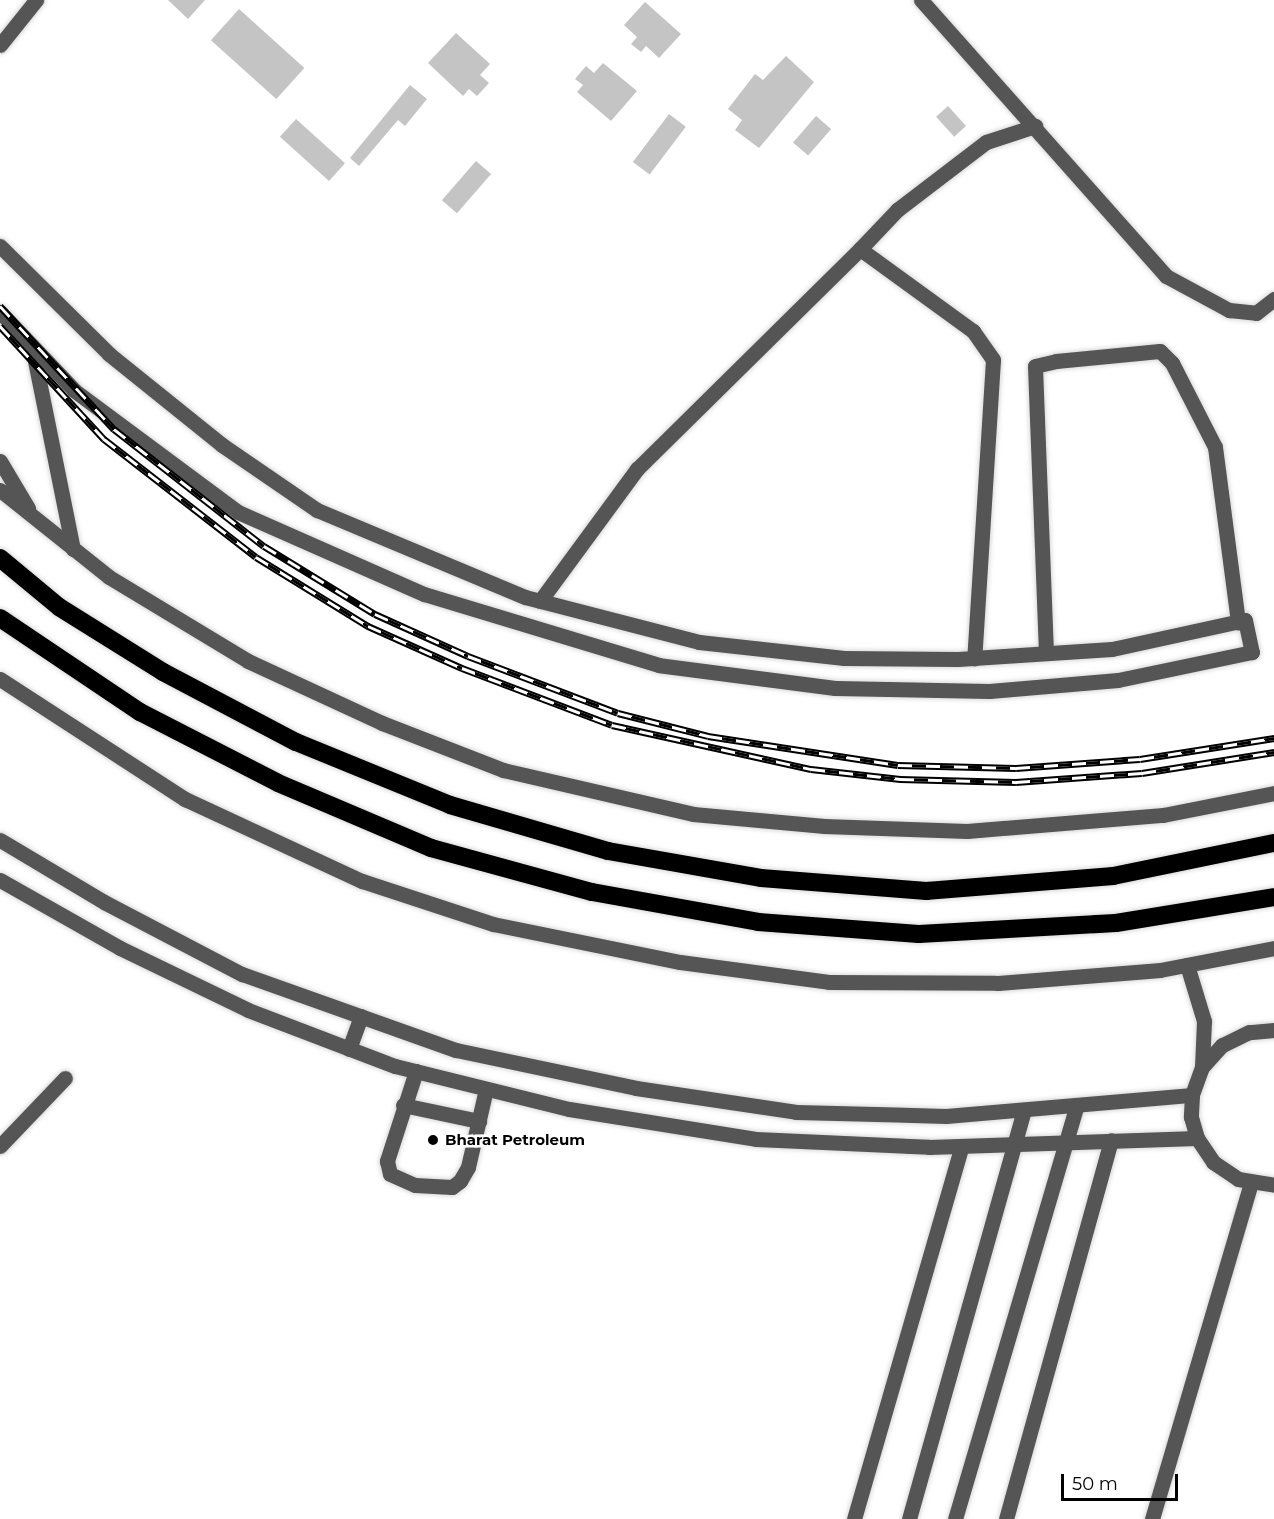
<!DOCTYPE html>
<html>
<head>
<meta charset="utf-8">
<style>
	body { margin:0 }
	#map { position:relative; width:1274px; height:1519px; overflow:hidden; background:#fff; font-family:Montserrat,sans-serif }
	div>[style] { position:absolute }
	.building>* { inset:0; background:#c4c4c4; transform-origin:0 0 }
	.roads { filter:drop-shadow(0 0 2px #dbdbdb) drop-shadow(0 0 2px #dbdbdb) }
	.minor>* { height:15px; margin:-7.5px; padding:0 7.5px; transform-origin:7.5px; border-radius:7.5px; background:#555 }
	.highway>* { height:18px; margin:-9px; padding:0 9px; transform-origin:9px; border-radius:9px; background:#000 }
	.rail>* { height:7px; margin-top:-3.5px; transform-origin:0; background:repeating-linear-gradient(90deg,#fff 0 14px,#000 0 28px); box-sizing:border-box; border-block:2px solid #000 }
	.dots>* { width:16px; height:16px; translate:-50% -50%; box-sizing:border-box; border:3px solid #fff; border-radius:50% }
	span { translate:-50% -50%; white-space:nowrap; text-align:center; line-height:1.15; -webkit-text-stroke:5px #fff; paint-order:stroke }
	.poi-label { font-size:15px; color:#000; font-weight:700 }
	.left { translate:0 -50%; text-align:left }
	.scale { position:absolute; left:1061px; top:1474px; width:117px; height:27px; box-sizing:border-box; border:3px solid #000; border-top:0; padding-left:8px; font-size:18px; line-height:21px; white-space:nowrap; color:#000; -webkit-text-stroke:4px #fff; paint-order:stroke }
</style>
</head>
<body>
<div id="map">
	<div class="building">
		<div style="clip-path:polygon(168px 0,205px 0,188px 19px)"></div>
		<div style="clip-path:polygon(645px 2px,681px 34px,659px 58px,646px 46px,641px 52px,631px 44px,637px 37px,624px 25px)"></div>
		<div style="left:239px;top:9px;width:88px;height:42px;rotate:42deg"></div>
		<div style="clip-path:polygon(456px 33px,490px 64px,480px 75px,489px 83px,477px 96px,469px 89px,463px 96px,428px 63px)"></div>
		<div style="clip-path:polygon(786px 56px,814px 82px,759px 148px,735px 130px,742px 120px,728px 109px,755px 74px,763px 80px)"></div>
		<div style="clip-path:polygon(603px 63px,637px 91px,611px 121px,577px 92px,583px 85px,575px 79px,586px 66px,594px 73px)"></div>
		<div style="clip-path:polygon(410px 85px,427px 99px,405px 126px,398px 120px,359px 166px,350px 158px)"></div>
		<div style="left:948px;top:106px;width:27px;height:16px;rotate:48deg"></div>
		<div style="left:669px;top:114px;width:21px;height:60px;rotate:37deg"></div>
		<div style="left:816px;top:116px;width:20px;height:35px;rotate:41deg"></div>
		<div style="left:296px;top:119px;width:66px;height:24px;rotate:42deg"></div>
		<div style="left:476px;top:161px;width:20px;height:52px;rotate:41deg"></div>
	</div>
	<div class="roads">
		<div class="minor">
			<div style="left:921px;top:0;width:369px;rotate:48.4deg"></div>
			<div style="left:1166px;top:276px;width:72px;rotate:28.4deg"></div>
			<div style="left:1229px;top:310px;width:27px;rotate:6deg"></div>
			<div style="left:1256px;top:313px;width:23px;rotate:-38deg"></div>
			<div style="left:0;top:45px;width:58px;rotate:-51.3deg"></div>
			<div style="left:0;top:246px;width:153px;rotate:44.7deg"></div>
			<div style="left:109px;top:354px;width:145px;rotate:38.8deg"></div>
			<div style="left:222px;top:445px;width:115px;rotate:34.4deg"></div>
			<div style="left:317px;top:510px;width:225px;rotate:22.7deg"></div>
			<div style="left:525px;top:597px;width:180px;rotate:14.5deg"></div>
			<div style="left:699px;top:642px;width:146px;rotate:6.3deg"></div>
			<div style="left:844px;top:658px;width:114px;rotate:0.5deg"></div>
			<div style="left:958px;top:659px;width:154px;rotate:-3.7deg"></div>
			<div style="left:1112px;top:649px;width:136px;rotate:-12.3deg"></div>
			<div style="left:1245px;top:620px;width:33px;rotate:78deg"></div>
			<div style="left:1252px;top:652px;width:137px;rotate:168.2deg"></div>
			<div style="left:1118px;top:680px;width:129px;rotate:175.1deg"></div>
			<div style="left:989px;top:691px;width:154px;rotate:-178.9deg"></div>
			<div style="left:835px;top:688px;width:177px;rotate:-172.6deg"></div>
			<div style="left:659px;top:665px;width:245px;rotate:-163.2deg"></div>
			<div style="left:424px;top:594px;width:203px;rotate:-156.2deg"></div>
			<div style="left:238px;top:512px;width:204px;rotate:-143.4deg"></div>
			<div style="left:74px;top:390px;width:108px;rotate:-133.5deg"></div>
			<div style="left:860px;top:249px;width:54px;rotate:-46.5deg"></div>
			<div style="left:897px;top:210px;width:112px;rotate:-37.4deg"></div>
			<div style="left:986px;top:142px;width:52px;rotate:-18.1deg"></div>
			<div style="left:32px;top:346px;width:207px;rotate:78.6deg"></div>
			<div style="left:0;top:461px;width:55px;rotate:59.2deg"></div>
			<div style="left:0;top:490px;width:139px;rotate:38.6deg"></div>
			<div style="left:109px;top:577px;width:162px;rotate:31.1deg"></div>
			<div style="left:248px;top:661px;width:148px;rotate:24.8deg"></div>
			<div style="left:382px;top:723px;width:130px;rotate:21.2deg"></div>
			<div style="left:503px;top:770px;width:195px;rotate:13deg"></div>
			<div style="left:693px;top:814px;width:132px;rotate:5.2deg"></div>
			<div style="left:824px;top:826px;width:143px;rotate:2deg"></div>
			<div style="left:967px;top:831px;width:197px;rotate:-4.7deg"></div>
			<div style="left:1163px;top:815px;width:113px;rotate:-11.2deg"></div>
			<div style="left:540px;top:601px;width:164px;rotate:-53.7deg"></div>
			<div style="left:637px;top:469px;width:313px;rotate:-44.6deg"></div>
			<div style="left:860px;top:249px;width:140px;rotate:36deg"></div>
			<div style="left:973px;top:331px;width:35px;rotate:55deg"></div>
			<div style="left:993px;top:360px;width:299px;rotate:93.6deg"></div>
			<div style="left:1046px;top:653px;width:287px;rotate:-92.2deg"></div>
			<div style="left:1035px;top:366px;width:22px;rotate:-13deg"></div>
			<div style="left:1056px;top:361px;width:104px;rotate:-5.5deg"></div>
			<div style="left:1160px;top:351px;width:17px;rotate:45deg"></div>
			<div style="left:1172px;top:363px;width:94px;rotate:62.9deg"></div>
			<div style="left:1215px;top:447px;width:177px;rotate:82.5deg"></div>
			<div style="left:0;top:679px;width:221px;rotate:33deg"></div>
			<div style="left:185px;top:799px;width:195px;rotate:24.9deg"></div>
			<div style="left:362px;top:881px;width:138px;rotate:18.2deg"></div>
			<div style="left:493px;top:924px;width:191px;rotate:11.5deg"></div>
			<div style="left:680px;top:962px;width:150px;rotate:7.6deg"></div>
			<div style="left:829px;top:982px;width:169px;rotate:0.3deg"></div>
			<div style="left:998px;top:983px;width:163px;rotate:-4.6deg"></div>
			<div style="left:1160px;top:970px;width:116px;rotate:-10.9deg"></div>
			<div style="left:0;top:840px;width:121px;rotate:30.8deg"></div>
			<div style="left:104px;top:902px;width:156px;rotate:27.6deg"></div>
			<div style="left:242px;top:974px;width:227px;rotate:19.6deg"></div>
			<div style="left:456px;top:1050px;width:184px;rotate:11.9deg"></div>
			<div style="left:636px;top:1088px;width:162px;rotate:8.5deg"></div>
			<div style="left:796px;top:1112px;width:150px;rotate:1.5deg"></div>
			<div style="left:946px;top:1116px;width:247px;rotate:-4.9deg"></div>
			<div style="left:0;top:880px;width:138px;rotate:29.5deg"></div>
			<div style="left:120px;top:948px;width:142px;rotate:25.8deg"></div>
			<div style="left:248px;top:1010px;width:157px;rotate:20.9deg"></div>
			<div style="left:395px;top:1066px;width:179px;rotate:13.9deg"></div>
			<div style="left:569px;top:1109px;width:189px;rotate:9.1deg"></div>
			<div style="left:756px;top:1139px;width:173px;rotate:2.6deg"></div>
			<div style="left:929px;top:1147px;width:268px;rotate:-1.9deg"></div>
			<div style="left:1187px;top:965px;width:59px;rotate:73.1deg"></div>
			<div style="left:1204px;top:1021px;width:46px;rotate:92.5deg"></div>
			<div style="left:1274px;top:1030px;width:25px;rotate:175deg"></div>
			<div style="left:1249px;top:1032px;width:30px;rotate:154deg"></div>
			<div style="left:1222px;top:1045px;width:30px;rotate:132deg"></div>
			<div style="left:1202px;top:1067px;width:30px;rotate:110deg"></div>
			<div style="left:1192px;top:1095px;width:22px;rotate:93deg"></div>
			<div style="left:1191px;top:1117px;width:22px;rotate:74deg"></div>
			<div style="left:1197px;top:1138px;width:29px;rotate:56deg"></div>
			<div style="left:1213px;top:1162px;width:30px;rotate:34deg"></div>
			<div style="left:1238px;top:1179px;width:36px;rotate:9deg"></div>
			<div style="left:349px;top:1049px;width:35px;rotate:-70deg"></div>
			<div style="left:416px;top:1071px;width:95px;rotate:107.9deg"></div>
			<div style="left:387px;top:1161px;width:13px;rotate:77deg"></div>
			<div style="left:390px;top:1174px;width:27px;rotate:24deg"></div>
			<div style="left:415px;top:1185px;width:37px;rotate:3deg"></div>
			<div style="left:452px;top:1187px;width:10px;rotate:-37deg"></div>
			<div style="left:460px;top:1181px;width:16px;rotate:-60deg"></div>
			<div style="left:468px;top:1167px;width:80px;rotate:-77deg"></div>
			<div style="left:403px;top:1105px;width:78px;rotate:11.9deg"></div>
			<div style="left:0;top:1146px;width:94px;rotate:-46.3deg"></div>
			<div style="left:854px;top:1519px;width:388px;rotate:-73.9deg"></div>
			<div style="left:909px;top:1519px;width:425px;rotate:-74.3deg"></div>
			<div style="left:955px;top:1519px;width:429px;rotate:-73.6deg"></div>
			<div style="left:1006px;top:1519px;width:393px;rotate:-74.5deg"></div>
			<div style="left:1152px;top:1519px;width:351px;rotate:-73.6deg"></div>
		</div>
		<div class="highway">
			<div style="left:0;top:558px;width:77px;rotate:39.7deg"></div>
			<div style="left:59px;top:607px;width:123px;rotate:32deg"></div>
			<div style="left:163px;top:672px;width:150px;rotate:27.8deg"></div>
			<div style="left:296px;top:742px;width:166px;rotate:22.2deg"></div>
			<div style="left:450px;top:805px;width:165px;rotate:16.2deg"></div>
			<div style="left:608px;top:851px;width:155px;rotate:10deg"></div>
			<div style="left:761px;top:878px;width:166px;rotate:4.5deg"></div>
			<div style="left:926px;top:891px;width:188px;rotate:-4.6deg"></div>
			<div style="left:1113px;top:876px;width:164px;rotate:-11.6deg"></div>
			<div style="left:0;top:618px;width:169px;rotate:33.9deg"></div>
			<div style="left:140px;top:712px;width:155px;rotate:27.2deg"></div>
			<div style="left:278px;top:783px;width:166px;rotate:23deg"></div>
			<div style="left:431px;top:848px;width:167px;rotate:15.3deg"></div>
			<div style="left:592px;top:892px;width:169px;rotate:10.2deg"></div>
			<div style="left:758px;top:922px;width:161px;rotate:4.3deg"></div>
			<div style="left:919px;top:934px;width:197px;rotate:-3.2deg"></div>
			<div style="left:1116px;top:923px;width:160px;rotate:-9.3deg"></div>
		</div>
	</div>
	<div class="rail">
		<div style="left:0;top:306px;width:168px;rotate:47.2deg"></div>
		<div style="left:114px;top:429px;width:190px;rotate:38deg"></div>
		<div style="left:264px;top:546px;width:130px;rotate:31.5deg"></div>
		<div style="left:375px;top:614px;width:102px;rotate:24.3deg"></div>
		<div style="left:468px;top:656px;width:160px;rotate:20.8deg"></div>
		<div style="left:618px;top:713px;width:93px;rotate:14.3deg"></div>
		<div style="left:708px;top:736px;width:192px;rotate:8.7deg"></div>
		<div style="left:898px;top:765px;width:118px;rotate:1.5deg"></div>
		<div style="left:1016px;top:768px;width:124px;rotate:-4.2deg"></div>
		<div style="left:1140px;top:759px;width:136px;rotate:-8.9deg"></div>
		<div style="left:0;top:326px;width:154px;rotate:47.4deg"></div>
		<div style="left:104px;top:439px;width:192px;rotate:37.8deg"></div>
		<div style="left:256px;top:557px;width:132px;rotate:31.6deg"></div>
		<div style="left:368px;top:626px;width:103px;rotate:24.1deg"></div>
		<div style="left:462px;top:668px;width:160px;rotate:20.8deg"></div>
		<div style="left:612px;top:725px;width:204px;rotate:12.5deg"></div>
		<div style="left:811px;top:769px;width:90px;rotate:6.4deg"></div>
		<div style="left:900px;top:779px;width:116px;rotate:1.5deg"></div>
		<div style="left:1016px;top:782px;width:126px;rotate:-4.1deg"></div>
		<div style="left:1142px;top:773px;width:134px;rotate:-9deg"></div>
	</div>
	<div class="dots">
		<div style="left:433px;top:1140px;background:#000"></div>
	</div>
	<div class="poi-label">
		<span class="left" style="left:445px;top:1140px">Bharat Petroleum</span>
	</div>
	<div class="scale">50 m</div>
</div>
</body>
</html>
